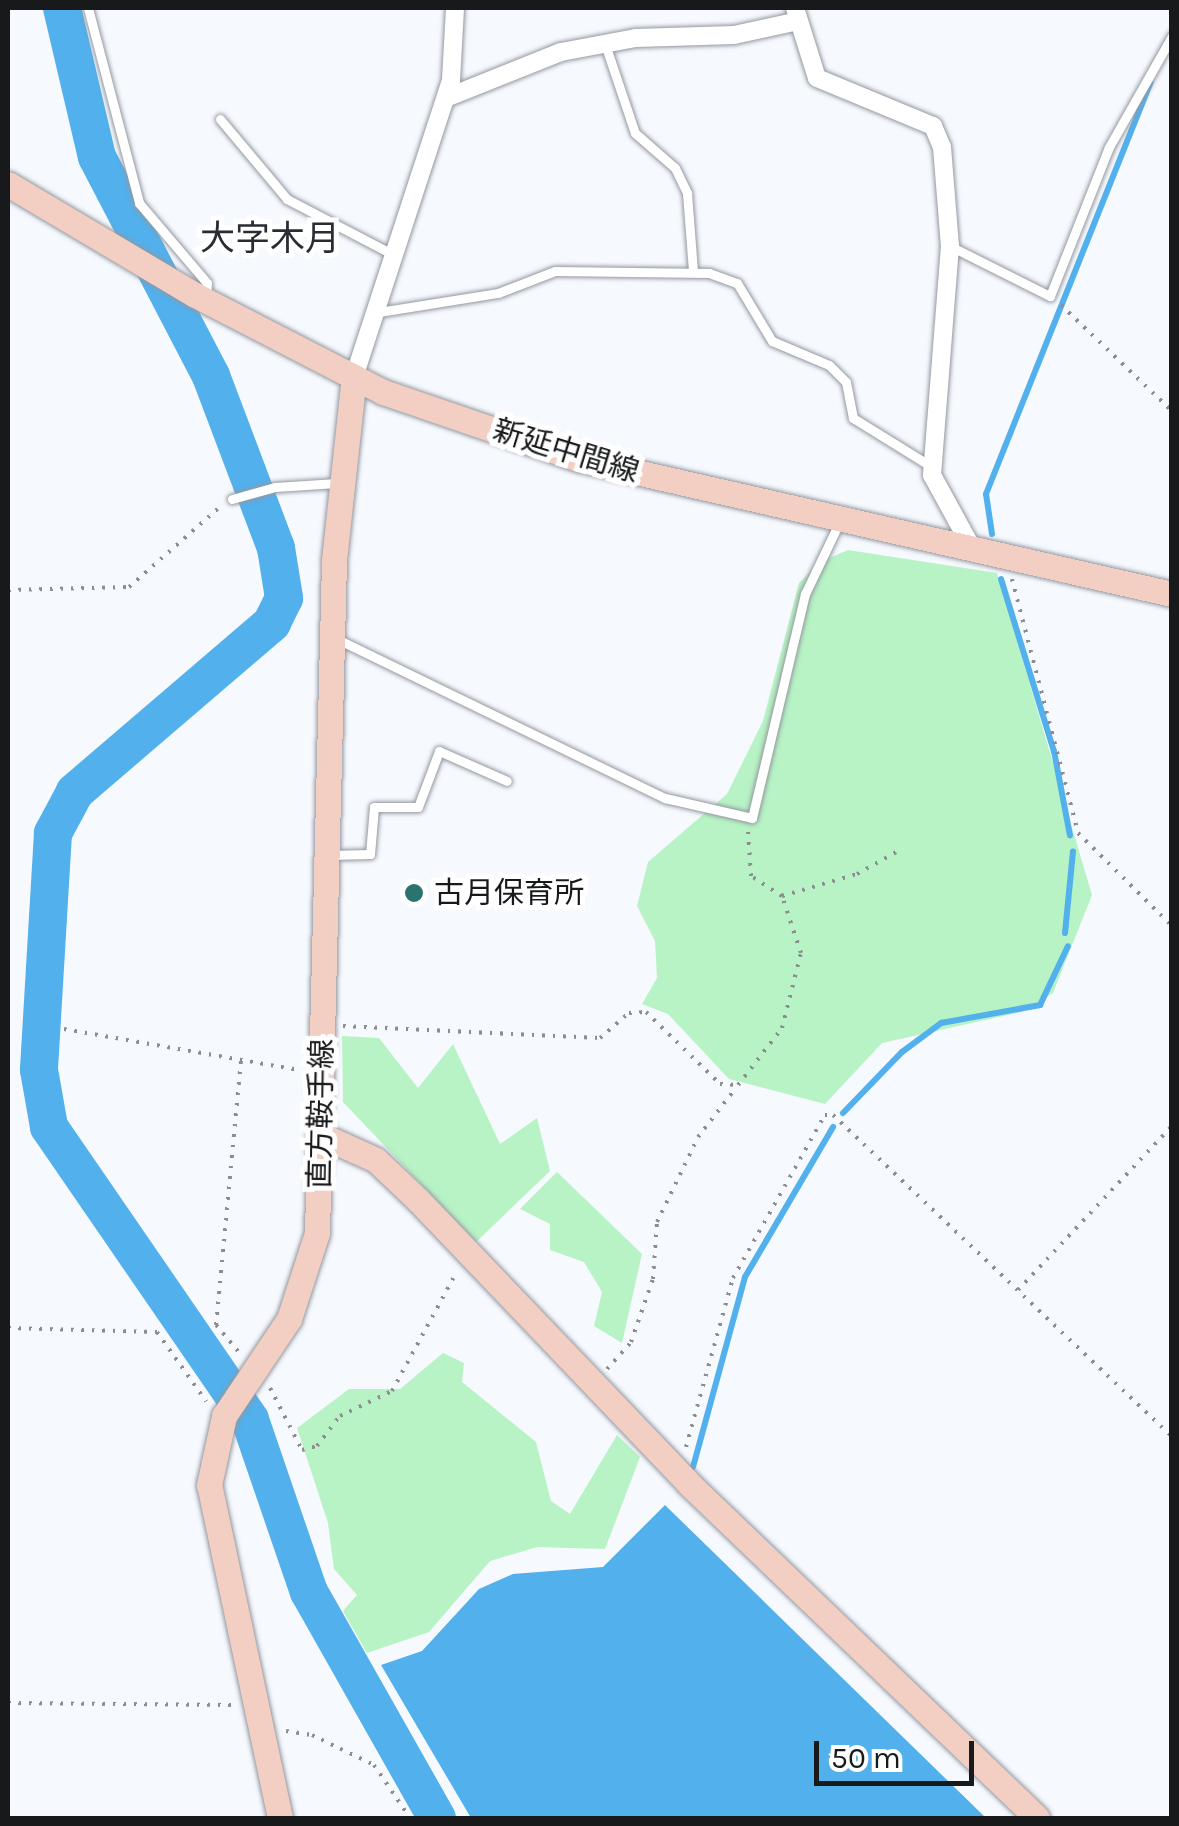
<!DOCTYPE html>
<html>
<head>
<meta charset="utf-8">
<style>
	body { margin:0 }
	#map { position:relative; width:1179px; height:1826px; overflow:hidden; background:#f6f9fe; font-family:Karla,"Noto Sans JP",sans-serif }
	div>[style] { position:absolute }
	.green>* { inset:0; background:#b7f3c4 }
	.water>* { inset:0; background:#52b0ec }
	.stream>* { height:6px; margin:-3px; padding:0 3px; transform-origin:3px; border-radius:3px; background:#52b0ec }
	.river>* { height:38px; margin:-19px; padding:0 19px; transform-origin:19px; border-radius:19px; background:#52b0ec }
	.path>* { height:4px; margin-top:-2px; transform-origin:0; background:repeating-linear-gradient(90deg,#8b8d91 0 2.5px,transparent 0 10.5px) }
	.roads { filter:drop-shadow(0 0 2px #9398a0) drop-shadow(0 0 2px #9398a0) }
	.lane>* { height:9px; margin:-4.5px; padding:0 4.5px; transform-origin:4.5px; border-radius:4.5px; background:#fff }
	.street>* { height:18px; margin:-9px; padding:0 9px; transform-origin:9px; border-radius:9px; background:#fff }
	.secondary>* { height:25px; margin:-12.5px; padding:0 12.5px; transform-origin:12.5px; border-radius:12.5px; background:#f2cec3 }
	.dots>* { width:28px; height:28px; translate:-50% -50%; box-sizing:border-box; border:5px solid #fff; border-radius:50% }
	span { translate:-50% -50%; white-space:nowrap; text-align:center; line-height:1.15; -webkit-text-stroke:10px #fff; paint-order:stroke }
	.street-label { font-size:30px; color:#17191b }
	.poi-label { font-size:30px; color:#17191b }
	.left { translate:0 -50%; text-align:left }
	.quarter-label { font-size:35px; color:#292d33 }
	.frame { position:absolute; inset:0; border:10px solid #17191b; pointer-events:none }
	.scale { position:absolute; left:814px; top:1741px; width:160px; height:45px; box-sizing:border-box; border:5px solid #17191b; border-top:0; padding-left:12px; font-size:30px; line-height:35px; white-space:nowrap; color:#17191b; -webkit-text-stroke:8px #fff; paint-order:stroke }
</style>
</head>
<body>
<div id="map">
	<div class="green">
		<div style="clip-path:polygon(848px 550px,997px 573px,1092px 895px,1053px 993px,1021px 1012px,882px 1043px,825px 1104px,729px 1079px,668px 1014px,642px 1004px,657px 978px,655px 941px,637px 906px,648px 862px,727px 794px,763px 721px,799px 583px,820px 562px)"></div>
		<div style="clip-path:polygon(342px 1036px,379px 1038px,418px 1088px,453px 1044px,500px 1144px,537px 1118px,550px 1171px,476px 1242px,343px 1102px)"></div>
		<div style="clip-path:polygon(557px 1172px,642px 1254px,622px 1343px,594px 1326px,602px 1292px,584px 1262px,550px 1250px,550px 1224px,520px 1209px)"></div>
		<div style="clip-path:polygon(443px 1353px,464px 1363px,462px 1382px,536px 1442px,551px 1501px,570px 1514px,617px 1435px,640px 1457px,605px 1549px,537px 1547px,490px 1561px,429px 1632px,367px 1653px,343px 1611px,357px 1595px,334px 1569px,328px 1523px,297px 1428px,349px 1389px,400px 1389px)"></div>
	</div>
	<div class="water">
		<div style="clip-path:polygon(665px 1505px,669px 1509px,986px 1818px,471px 1818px,381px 1665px,422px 1651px,479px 1589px,513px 1574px,603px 1567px)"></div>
	</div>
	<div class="stream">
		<div style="left:992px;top:534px;width:40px;rotate:-98.5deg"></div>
		<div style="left:986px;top:494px;width:443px;rotate:-68.2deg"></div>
		<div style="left:1001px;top:579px;width:180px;rotate:72.9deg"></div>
		<div style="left:1054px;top:751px;width:86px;rotate:79.3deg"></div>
		<div style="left:1065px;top:933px;width:82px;rotate:-84.4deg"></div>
		<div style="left:843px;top:1113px;width:85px;rotate:-46deg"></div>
		<div style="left:902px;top:1052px;width:49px;rotate:-36.6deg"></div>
		<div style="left:941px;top:1023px;width:101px;rotate:-10.3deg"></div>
		<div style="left:1040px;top:1005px;width:65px;rotate:-64.6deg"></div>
		<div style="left:693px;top:1467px;width:197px;rotate:-74.7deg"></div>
		<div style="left:745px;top:1277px;width:174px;rotate:-59.6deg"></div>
	</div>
	<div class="river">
		<div style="left:62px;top:8px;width:153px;rotate:76.8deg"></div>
		<div style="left:97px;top:157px;width:247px;rotate:62.5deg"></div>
		<div style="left:211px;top:376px;width:184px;rotate:69.3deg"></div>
		<div style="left:276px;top:548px;width:51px;rotate:80.9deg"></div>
		<div style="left:284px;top:598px;width:28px;rotate:116deg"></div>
		<div style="left:272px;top:623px;width:260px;rotate:139.4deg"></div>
		<div style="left:75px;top:792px;width:47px;rotate:118.2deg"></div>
		<div style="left:53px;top:833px;width:237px;rotate:93.4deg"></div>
		<div style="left:39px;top:1070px;width:58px;rotate:80deg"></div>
		<div style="left:49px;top:1127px;width:355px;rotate:55.5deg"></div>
		<div style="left:250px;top:1420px;width:182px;rotate:71.1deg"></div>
		<div style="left:309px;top:1592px;width:260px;rotate:60.5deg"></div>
	</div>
	<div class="path">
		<div style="left:1061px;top:305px;width:153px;rotate:43.7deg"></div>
		<div style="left:1012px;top:579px;width:262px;rotate:75.4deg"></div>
		<div style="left:1078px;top:833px;width:132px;rotate:44.7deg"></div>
		<div style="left:8px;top:590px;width:121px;rotate:-1.4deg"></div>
		<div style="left:129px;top:587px;width:124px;rotate:-41.4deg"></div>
		<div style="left:782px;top:896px;width:78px;rotate:-16.3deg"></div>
		<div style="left:857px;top:874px;width:49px;rotate:-29.2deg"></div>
		<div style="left:343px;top:1026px;width:257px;rotate:2.7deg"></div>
		<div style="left:600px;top:1038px;width:38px;rotate:-41deg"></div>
		<div style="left:629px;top:1013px;width:17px;rotate:-3deg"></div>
		<div style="left:646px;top:1012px;width:103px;rotate:44.2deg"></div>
		<div style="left:720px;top:1084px;width:18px;rotate:3deg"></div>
		<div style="left:738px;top:1085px;width:72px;rotate:-52.3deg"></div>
		<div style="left:782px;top:1028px;width:77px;rotate:-75.8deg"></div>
		<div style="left:801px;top:953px;width:60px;rotate:-108.4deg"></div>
		<div style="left:782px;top:896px;width:37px;rotate:-147deg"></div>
		<div style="left:751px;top:876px;width:45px;rotate:-93.8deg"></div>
		<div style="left:64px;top:1029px;width:239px;rotate:9.9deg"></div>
		<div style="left:1018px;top:1290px;width:225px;rotate:-46.8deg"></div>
		<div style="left:8px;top:1328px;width:149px;rotate:1.5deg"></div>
		<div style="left:157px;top:1332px;width:85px;rotate:54.6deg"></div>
		<div style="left:238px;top:1351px;width:34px;rotate:-130deg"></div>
		<div style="left:216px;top:1325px;width:266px;rotate:-84.6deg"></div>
		<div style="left:607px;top:1369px;width:36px;rotate:-48deg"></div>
		<div style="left:631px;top:1342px;width:67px;rotate:-70.8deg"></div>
		<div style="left:653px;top:1279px;width:57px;rotate:-86deg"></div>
		<div style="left:657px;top:1222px;width:94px;rotate:-64.2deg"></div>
		<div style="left:698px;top:1137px;width:61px;rotate:-52.4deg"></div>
		<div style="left:270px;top:1388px;width:70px;rotate:62.7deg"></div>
		<div style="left:302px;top:1450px;width:16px;rotate:-15deg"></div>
		<div style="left:317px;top:1446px;width:38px;rotate:-53deg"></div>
		<div style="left:340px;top:1416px;width:58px;rotate:-25.7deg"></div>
		<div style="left:392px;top:1391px;width:134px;rotate:-61.5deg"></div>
		<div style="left:686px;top:1447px;width:175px;rotate:-74.5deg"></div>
		<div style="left:733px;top:1278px;width:187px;rotate:-60.6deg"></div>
		<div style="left:825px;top:1115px;width:8px"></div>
		<div style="left:833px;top:1115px;width:468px;rotate:43.5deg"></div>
		<div style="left:8px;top:1703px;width:226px;rotate:0.5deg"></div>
		<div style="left:286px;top:1731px;width:26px;rotate:9deg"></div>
		<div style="left:312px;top:1735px;width:69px;rotate:25.8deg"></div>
		<div style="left:374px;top:1765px;width:64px;rotate:55.8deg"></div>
	</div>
	<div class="roads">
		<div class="lane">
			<div style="left:88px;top:8px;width:202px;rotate:75.3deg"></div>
			<div style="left:139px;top:203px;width:105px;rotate:49.6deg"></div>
			<div style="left:207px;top:283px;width:15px;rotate:94deg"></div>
			<div style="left:605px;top:44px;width:94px;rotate:71.4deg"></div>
			<div style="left:635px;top:133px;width:53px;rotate:41.2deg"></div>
			<div style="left:675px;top:168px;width:28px;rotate:64deg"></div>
			<div style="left:687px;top:193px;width:78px;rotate:85.6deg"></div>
			<div style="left:220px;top:119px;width:104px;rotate:50.1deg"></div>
			<div style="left:287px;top:199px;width:121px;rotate:27.6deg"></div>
			<div style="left:950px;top:246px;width:112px;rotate:26.6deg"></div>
			<div style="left:1050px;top:296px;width:160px;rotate:-68.4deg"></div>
			<div style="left:1109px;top:147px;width:128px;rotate:-60.4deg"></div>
			<div style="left:379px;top:312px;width:121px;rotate:-9.1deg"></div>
			<div style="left:498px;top:293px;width:61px;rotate:-21.1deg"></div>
			<div style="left:555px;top:271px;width:154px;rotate:0.7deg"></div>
			<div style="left:709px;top:273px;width:30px;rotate:20deg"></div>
			<div style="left:737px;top:283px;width:68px;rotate:58.9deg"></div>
			<div style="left:772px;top:341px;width:62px;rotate:22.8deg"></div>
			<div style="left:829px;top:365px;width:24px;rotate:45deg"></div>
			<div style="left:846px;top:382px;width:37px;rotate:79deg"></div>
			<div style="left:853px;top:418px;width:93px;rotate:31.8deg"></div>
			<div style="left:232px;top:499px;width:45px;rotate:-15.6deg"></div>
			<div style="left:275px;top:487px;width:62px;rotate:-3.7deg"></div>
			<div style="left:335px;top:638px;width:367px;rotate:25.9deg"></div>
			<div style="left:665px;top:798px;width:89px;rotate:12.9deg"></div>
			<div style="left:752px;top:818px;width:230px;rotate:-76.7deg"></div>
			<div style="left:805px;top:594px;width:81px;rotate:-64.4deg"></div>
			<div style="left:330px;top:855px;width:40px;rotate:-1.4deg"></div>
			<div style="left:370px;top:854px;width:47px;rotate:-85.1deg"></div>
			<div style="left:374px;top:807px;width:44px"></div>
			<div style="left:418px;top:807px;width:60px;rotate:-69.4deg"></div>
			<div style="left:439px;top:751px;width:74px;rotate:23.8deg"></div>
		</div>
		<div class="street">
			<div style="left:795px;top:8px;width:73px;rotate:72.6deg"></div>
			<div style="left:817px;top:78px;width:126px;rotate:22.5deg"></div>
			<div style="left:933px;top:126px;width:23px;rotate:67deg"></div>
			<div style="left:942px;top:147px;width:99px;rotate:85.4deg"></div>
			<div style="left:950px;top:246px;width:230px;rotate:94.5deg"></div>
			<div style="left:932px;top:475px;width:85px;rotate:61.3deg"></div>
			<div style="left:446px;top:98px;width:124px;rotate:-21.8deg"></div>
			<div style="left:561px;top:52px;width:76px;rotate:-10.6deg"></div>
			<div style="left:636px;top:38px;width:98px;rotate:-1.8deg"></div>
			<div style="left:734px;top:35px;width:66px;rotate:-12.2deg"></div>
			<div style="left:354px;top:377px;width:312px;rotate:-71.9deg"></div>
			<div style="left:451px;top:80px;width:72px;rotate:-86.8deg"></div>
		</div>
		<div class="secondary">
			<div style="left:8px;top:184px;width:217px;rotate:30.7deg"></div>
			<div style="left:195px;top:295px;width:212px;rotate:27.3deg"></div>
			<div style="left:383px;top:392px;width:207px;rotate:18.9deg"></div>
			<div style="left:579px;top:459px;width:608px;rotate:12.83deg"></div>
			<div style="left:323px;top:1136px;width:58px;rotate:24.4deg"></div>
			<div style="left:376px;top:1160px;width:58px;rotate:43.6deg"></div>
			<div style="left:418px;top:1200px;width:393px;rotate:46.3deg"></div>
			<div style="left:689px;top:1484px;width:482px;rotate:43.8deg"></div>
			<div style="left:280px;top:1818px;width:340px;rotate:-102deg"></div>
			<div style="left:209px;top:1485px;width:71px;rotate:-77.7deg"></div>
			<div style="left:224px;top:1416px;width:117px;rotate:-56.2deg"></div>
			<div style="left:289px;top:1319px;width:90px;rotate:-72deg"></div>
			<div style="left:317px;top:1233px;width:673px;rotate:-88.55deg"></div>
			<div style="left:334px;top:560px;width:184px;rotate:-83.8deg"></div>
		</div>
	</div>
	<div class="dots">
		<div style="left:414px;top:893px;background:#2a736e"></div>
	</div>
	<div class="street-label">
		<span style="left:566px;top:451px;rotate:17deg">新延中間線</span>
		<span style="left:321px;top:1114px;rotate:-89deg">直方鞍手線</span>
	</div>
	<div class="poi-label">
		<span class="left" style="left:434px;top:893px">古月保育所</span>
	</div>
	<div class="quarter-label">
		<span style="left:270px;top:239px">大字木月</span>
	</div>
	<div class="frame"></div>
	<div class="scale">50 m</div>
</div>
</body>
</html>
